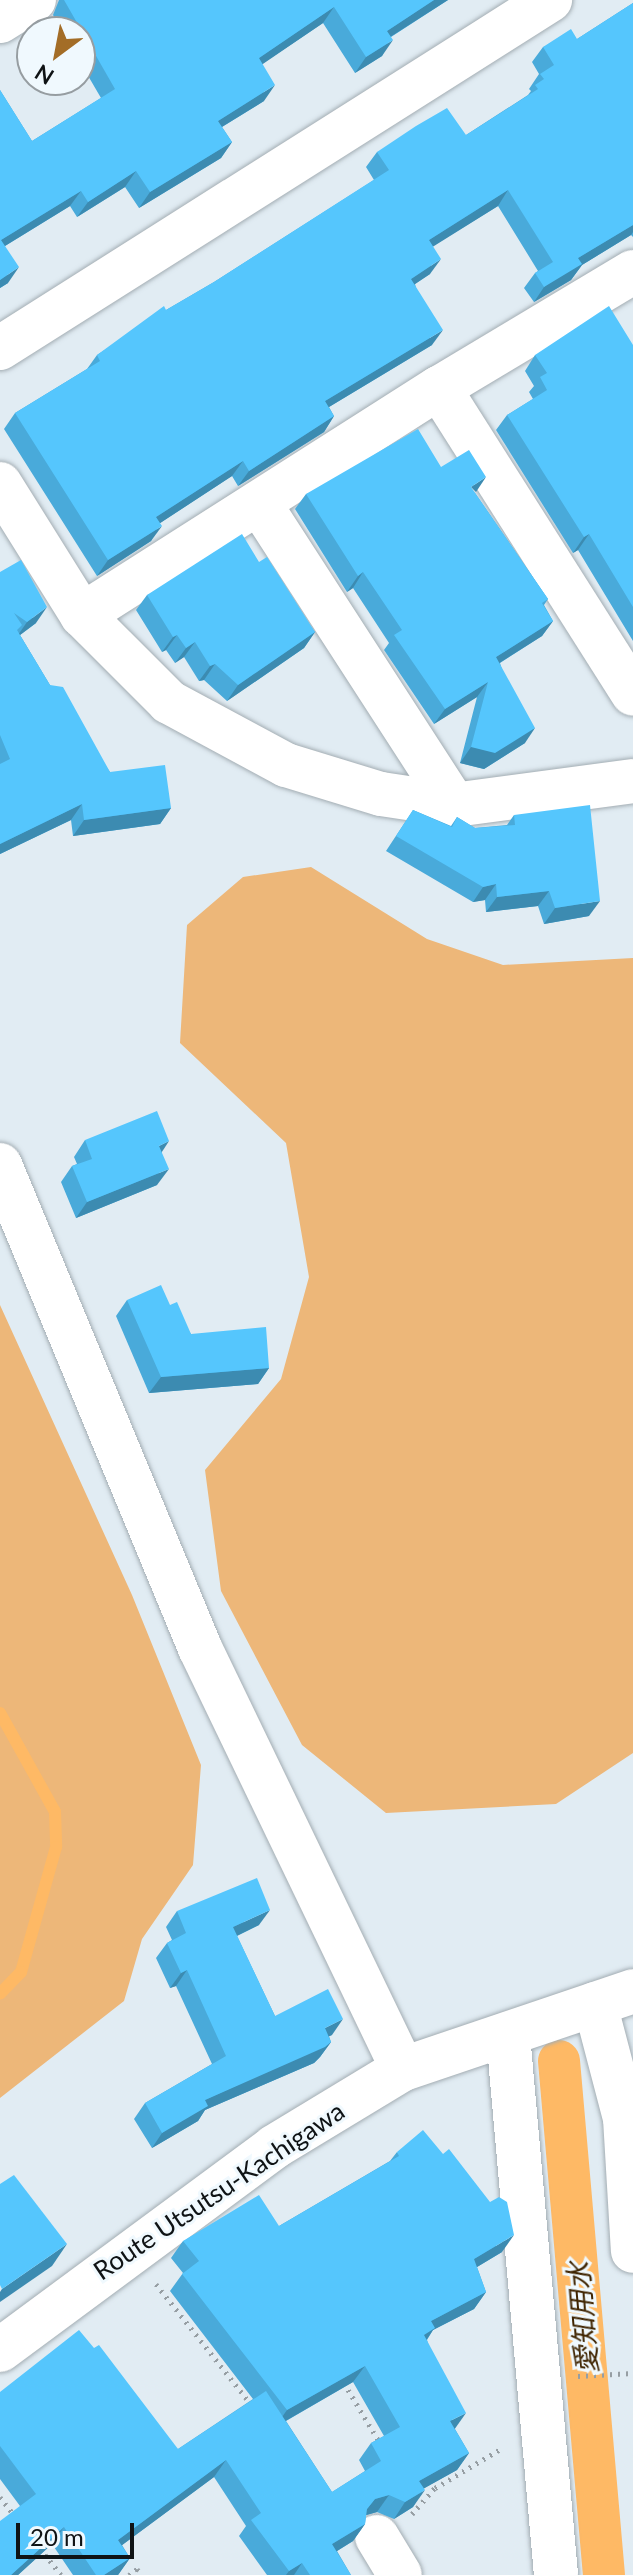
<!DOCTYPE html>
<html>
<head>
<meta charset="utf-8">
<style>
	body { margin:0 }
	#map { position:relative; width:633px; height:2575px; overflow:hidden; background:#e1ecf3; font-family:Lato,"Noto Sans JP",sans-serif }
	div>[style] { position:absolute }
	.green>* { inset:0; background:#edb779 }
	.stream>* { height:12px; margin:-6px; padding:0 6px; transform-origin:6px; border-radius:6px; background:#feb965 }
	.canal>* { height:42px; margin:-21px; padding:0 21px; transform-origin:21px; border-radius:21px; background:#feb965 }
	.path>* { height:5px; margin-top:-2.5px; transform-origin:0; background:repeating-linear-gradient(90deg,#969ea3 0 2px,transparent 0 8px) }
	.roads { filter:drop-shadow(0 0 2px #a3adb3) drop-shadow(0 0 2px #a3adb3) }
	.minor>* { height:44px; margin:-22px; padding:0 22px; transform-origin:22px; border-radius:22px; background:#fff }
	.major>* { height:44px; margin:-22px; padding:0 22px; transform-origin:22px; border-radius:22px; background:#fff }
	.wall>* { inset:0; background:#49aada }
	.shaded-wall>* { inset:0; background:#3c8bb1 }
	.building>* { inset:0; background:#55c6fd }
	span { translate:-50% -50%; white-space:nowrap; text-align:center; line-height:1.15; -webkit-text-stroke:6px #f0f9fe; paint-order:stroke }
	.street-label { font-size:26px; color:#0f1315 }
	.water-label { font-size:28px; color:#3f2400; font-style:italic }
	.north { position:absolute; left:16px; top:16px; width:80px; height:80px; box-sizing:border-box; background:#f0f9fe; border:2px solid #969da1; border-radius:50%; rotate:212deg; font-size:22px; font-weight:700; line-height:32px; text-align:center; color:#0f1315 }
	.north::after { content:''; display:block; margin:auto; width:28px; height:36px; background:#a36d27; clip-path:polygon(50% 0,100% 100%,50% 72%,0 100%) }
	.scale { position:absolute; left:16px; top:2523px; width:118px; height:36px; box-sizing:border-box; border:4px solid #0f1315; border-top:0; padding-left:10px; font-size:24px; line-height:28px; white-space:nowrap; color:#0f1315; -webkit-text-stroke:6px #f0f9fe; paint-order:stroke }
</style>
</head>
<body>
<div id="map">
	<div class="green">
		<div style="clip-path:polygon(311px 867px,427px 939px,503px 965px,633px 958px,633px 1753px,556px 1804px,386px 1813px,302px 1745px,221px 1591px,205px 1470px,281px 1379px,309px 1277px,286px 1143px,180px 1043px,187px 925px,243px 877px)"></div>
		<div style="clip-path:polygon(0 1305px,132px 1595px,201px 1765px,193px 1865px,142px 1939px,124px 2001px,0 2098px)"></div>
	</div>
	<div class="stream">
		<div style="left:0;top:1713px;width:113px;rotate:60.9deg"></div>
		<div style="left:55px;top:1812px;width:35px;rotate:88deg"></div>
		<div style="left:56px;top:1847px;width:130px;rotate:105.6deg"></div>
		<div style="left:21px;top:1972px;width:30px;rotate:134deg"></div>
	</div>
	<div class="canal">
		<div style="left:559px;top:2061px;width:516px;rotate:85deg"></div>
	</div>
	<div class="path">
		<div style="left:156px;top:2284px;width:152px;rotate:51.7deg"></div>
		<div style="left:578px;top:2376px;width:55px;rotate:-3.1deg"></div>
		<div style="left:344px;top:2383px;width:70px;rotate:59deg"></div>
		<div style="left:0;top:2497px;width:23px;rotate:52deg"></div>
		<div style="left:412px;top:2514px;width:35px;rotate:-49deg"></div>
		<div style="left:435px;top:2488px;width:78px;rotate:-30.8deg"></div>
		<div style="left:40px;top:2548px;width:34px;rotate:52deg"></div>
		<div style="left:129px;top:2575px;width:10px;rotate:-37deg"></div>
		<div style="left:137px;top:2569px;width:7px;rotate:56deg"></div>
	</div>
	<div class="roads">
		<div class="minor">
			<div style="left:0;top:21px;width:40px;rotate:-32deg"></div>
			<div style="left:0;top:348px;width:651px;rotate:-32.32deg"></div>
			<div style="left:439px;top:388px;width:362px;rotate:57.6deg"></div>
			<div style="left:0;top:484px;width:155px;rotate:58deg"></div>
			<div style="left:82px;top:615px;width:123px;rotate:45deg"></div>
			<div style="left:169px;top:702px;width:133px;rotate:28.3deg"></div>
			<div style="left:286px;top:765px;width:99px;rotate:17deg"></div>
			<div style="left:381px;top:794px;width:74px;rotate:8.6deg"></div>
			<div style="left:454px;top:805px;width:181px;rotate:-7.6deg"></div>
			<div style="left:259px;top:503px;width:359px;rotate:57.1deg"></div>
			<div style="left:82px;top:615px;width:423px;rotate:-32.5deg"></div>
			<div style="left:439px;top:388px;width:226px;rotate:-30.9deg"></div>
			<div style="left:0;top:1165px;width:523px;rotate:67.51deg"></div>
			<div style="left:200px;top:1648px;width:467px;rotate:64.3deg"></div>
			<div style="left:595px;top:2004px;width:118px;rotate:75.3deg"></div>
			<div style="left:625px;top:2118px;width:133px;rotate:86.6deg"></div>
			<div style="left:508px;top:2035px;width:542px;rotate:84.92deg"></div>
			<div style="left:377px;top:2537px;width:44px;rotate:58.8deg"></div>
		</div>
		<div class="major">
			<div style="left:0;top:2350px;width:341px;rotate:-36.5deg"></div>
			<div style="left:274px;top:2147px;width:151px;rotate:-31.2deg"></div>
			<div style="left:403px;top:2069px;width:243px;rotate:-18.7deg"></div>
		</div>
	</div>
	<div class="wall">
		<div style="clip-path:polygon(59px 0,448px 0,391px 37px,382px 56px,355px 73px,323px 23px,262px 64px,264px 101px,222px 127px,232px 142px,221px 158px,139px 208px,125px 187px,77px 217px,70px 206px,5px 246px,8px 283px,0 288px,0 90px,32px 141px,101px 98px,80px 62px,80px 32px,63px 32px,53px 15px)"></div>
		<div style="clip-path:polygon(633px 3px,633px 237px,631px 235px,582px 265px,571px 280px,534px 302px,524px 288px,535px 273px,538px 271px,498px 206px,433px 246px,430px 274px,415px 284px,432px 345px,329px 407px,334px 416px,324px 432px,238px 486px,232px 476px,160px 523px,151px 541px,97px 576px,4px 429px,15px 413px,87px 369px,97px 355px,166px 310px,214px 282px,374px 180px,366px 167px,377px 152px,466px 135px,528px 95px,531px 91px,529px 89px,539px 74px,532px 62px,543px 47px,577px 39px)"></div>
		<div style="clip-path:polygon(633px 345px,633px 641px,578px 550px,573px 553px,496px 430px,507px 415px,533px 399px,529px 392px,534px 386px,525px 371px,535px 355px)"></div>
		<div style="clip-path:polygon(441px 467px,475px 493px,548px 599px,544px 605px,553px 621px,542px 636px,500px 663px,525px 743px,484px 769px,460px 763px,477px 697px,434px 724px,384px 650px,389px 643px,353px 588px,347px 592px,295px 509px,306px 494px)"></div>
		<div style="clip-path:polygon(259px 562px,315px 632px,304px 648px,227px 701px,204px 680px,199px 681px,184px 657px,175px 663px,166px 650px,162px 652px,136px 610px,147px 595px)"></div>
		<div style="clip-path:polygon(0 572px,36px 623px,20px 635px,50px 685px,110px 772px,171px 808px,160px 824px,73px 836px,71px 820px,0 854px)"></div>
		<div style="clip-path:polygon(413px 810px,451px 826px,457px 817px,475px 828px,507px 825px,514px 815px,589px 916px,544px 924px,538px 906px,486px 912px,485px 900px,473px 902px,386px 851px)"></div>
		<div style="clip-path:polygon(85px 1140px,162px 1152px,157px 1185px,76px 1218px,61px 1182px,72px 1166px,77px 1164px,74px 1157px)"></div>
		<div style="clip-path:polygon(127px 1300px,170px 1305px,191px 1334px,269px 1368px,258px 1384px,149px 1393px,116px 1316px)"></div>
		<div style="clip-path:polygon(177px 1911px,259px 1925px,237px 1936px,275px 2016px,332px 2035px,329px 2036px,331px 2042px,320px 2057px,314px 2063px,205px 2110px,198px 2121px,152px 2148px,134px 2119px,145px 2103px,212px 2064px,176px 1986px,170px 1988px,156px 1958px,167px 1943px,172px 1940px,166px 1927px)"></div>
		<div style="clip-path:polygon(evenodd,397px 2152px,502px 2252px,477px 2267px,486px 2292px,474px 2309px,433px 2330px,427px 2340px,455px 2429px,469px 2453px,457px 2470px,424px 2488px,413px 2507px,394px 2519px,377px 2512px,366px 2515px,365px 2524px,353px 2541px,337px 2551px,351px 2575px,267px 2575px,239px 2536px,246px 2526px,214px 2477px,122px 2545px,130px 2558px,118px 2575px,73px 2575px,52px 2544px,18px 2575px,0 2575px,20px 2506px,0 2479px,0 2392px,178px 2449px,253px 2399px,170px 2291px,183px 2273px,171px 2258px,183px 2241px,279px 2226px,390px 2161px,397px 2152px,353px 2382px,384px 2436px,371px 2443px,359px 2460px,365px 2471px,332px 2492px,286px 2421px,353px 2382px)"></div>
	</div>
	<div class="shaded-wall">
		<div style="clip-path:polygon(434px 0,448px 0,376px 46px,387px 31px)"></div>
		<div style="clip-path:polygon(334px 7px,323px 23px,248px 74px,259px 58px)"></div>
		<div style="clip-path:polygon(393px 40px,382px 56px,355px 73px,366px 57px)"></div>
		<div style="clip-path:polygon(275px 85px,264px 101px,207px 136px,218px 121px)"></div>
		<div style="clip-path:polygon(232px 142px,221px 158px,139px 208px,150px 192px)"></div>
		<div style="clip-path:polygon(136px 171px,125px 187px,77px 217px,88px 202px)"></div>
		<div style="clip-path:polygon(508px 190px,498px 206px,418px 256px,429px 240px)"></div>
		<div style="clip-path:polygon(81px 191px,70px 206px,0 249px,1px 240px)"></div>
		<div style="clip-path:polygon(633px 225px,633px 232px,631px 235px,582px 265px,571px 280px,534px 302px,544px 287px,578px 258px)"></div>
		<div style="clip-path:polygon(441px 259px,430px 274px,400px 294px,411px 279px)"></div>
		<div style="clip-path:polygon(19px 267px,8px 283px,0 288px,0 280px)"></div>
		<div style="clip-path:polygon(443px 330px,432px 345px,314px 416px,325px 401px)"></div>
		<div style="clip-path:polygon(334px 416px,324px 432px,238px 486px,249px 471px)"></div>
		<div style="clip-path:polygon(243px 461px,232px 476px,145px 533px,156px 517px)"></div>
		<div style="clip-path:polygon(486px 477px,476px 492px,471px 487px)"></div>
		<div style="clip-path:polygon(162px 526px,151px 541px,97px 576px,108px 560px)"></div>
		<div style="clip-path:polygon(589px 534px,578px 550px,573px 553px,584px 537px)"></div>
		<div style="clip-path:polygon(363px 572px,353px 588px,347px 592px,358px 576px)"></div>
		<div style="clip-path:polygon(47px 607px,36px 623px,16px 638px,27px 622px)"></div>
		<div style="clip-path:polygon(553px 621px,542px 636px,485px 672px,496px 657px)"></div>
		<div style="clip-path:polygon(315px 632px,304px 648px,227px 701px,238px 685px)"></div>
		<div style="clip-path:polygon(177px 635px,166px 650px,162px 652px,173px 637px)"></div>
		<div style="clip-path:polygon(195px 642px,184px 657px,175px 663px,186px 648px)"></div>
		<div style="clip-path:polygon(215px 664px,204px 680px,199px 681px,210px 666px)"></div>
		<div style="clip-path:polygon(488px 682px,477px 697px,434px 724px,445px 709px)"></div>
		<div style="clip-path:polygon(535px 728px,525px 743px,484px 769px,460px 763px,471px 747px)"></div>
		<div style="clip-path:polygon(82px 804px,71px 820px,0 854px,0 844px)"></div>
		<div style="clip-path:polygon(171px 808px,160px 824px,73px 836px,84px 820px)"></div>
		<div style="clip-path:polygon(496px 884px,485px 900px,473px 902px,483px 887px)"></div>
		<div style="clip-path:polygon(549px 891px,538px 906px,486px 912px,497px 897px)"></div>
		<div style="clip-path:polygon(600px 901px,589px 916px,544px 924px,555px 908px)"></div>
		<div style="clip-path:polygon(169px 1141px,158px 1158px,159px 1146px)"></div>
		<div style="clip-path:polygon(169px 1169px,157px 1185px,76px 1218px,87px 1202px)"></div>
		<div style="clip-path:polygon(269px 1368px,258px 1384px,149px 1393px,161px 1377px)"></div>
		<div style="clip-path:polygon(270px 1910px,259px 1925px,222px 1943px,233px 1927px)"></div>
		<div style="clip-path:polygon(187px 1970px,176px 1986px,170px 1988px,181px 1973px)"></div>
		<div style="clip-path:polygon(343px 2019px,332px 2035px,314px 2043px,325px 2028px)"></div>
		<div style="clip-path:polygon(331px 2042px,320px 2057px,314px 2063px,205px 2110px,198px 2121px,152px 2148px,162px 2133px,205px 2100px)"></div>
		<div style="clip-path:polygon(514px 2235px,502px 2252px,462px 2276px,474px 2259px)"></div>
		<div style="clip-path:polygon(67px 2244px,52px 2266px,0 2302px,0 2292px,2px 2289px)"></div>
		<div style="clip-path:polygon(486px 2292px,474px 2309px,433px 2330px,423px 2345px,412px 2352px,431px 2321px)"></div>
		<div style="clip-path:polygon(365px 2366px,353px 2382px,275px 2427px,287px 2410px)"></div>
		<div style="clip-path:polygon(466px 2413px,454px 2430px,450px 2421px)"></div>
		<div style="clip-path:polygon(469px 2453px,457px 2470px,407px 2498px,419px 2481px)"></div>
		<div style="clip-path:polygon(226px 2460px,214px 2477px,106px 2557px,118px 2540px)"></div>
		<div style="clip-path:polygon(425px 2490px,413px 2507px,394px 2519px,405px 2502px)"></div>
		<div style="clip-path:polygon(389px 2495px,377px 2512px,363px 2516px,367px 2509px,375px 2499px)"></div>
		<div style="clip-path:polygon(365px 2524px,353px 2541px,321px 2561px,332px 2544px)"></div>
		<div style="clip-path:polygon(64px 2527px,52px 2544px,18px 2575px,11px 2575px)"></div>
		<div style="clip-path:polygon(130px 2558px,118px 2575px,104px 2575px)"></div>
		<div style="clip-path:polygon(302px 2563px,294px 2575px,286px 2575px,289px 2571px)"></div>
	</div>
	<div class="building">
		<div style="clip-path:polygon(64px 0,434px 0,387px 31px,393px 40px,366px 57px,334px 7px,259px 58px,275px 85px,218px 121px,232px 142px,150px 192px,136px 171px,88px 202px,81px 191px,1px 240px,19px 267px,0 280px,0 90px,32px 141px,115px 89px)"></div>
		<div style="clip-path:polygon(633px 3px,633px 225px,578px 258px,582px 264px,544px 287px,535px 273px,553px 262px,508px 190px,429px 240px,441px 259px,411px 279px,443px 330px,325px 401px,334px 416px,249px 471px,243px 461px,156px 517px,162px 526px,108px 560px,15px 413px,100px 361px,97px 355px,164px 306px,166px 310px,214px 282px,389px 170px,377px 152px,416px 126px,447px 108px,466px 135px,538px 89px,535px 85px,544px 79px,540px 74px,554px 65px,543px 47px,571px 29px,577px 39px)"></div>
		<div style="clip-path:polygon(609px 306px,633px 345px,633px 607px,589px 534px,584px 537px,507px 415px,547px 390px,540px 377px,547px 373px,535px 355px)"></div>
		<div style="clip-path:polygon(418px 429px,441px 467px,469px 450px,486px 477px,471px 487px,548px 599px,542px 603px,553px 621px,496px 657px,535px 728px,495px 753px,471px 747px,488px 682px,445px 709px,394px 635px,402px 630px,363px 572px,358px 576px,306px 494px)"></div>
		<div style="clip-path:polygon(242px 534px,259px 562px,267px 557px,315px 632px,238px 685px,215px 664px,210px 666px,195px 642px,186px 648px,177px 635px,173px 637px,147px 595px)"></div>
		<div style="clip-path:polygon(21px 560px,47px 607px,27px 622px,14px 613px,22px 625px,17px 630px,50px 685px,63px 687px,110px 772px,165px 765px,171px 808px,84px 820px,82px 804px,0 844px,0 764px,10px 759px,0 735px,0 572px)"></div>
		<div style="clip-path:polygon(590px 805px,600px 901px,555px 908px,549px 891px,497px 897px,496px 884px,483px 887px,396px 836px,413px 810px,452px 827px,457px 817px,475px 828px,515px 825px,514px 815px)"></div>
		<div style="clip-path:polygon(157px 1111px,169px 1141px,159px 1146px,169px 1169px,87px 1202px,72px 1166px,92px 1159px,85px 1140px)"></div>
		<div style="clip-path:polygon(161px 1285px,170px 1305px,177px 1302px,191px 1334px,266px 1327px,269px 1368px,161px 1377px,127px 1300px)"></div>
		<div style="clip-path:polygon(257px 1878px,270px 1910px,233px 1927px,275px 2016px,328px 1989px,343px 2019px,325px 2028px,331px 2042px,325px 2047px,205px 2100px,208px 2106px,162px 2133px,145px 2103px,226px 2056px,187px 1970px,181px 1973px,167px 1943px,186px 1933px,177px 1911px)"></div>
		<div style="clip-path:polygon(423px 2130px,443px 2154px,449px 2149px,490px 2202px,499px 2197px,507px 2202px,514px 2235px,474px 2259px,486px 2292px,431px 2321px,435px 2328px,424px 2335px,466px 2413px,450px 2421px,469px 2453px,419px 2481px,425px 2490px,405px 2502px,389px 2495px,375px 2499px,367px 2509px,365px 2524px,332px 2544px,351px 2575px,310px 2575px,302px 2563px,289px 2571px,251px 2520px,261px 2513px,226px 2460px,118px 2540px,130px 2558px,104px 2575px,96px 2575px,64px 2527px,11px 2575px,0 2575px,0 2521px,36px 2494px,0 2446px,0 2392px,79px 2330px,94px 2348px,99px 2345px,178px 2449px,266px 2391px,332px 2492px,381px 2461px,371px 2443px,400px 2427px,365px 2366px,287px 2410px,182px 2274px,199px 2261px,183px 2241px,259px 2195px,279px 2226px,399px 2156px,397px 2152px)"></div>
		<div style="clip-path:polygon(14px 2175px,67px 2244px,2px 2289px,0 2285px,0 2184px)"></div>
	</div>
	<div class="street-label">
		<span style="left:219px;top:2191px;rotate:-34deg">Route Utsutsu-Kachigawa</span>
	</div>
	<div class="water-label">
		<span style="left:582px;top:2318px;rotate:-95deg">愛知用水</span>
	</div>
	<div class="north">N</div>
	<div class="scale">20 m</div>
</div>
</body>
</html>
